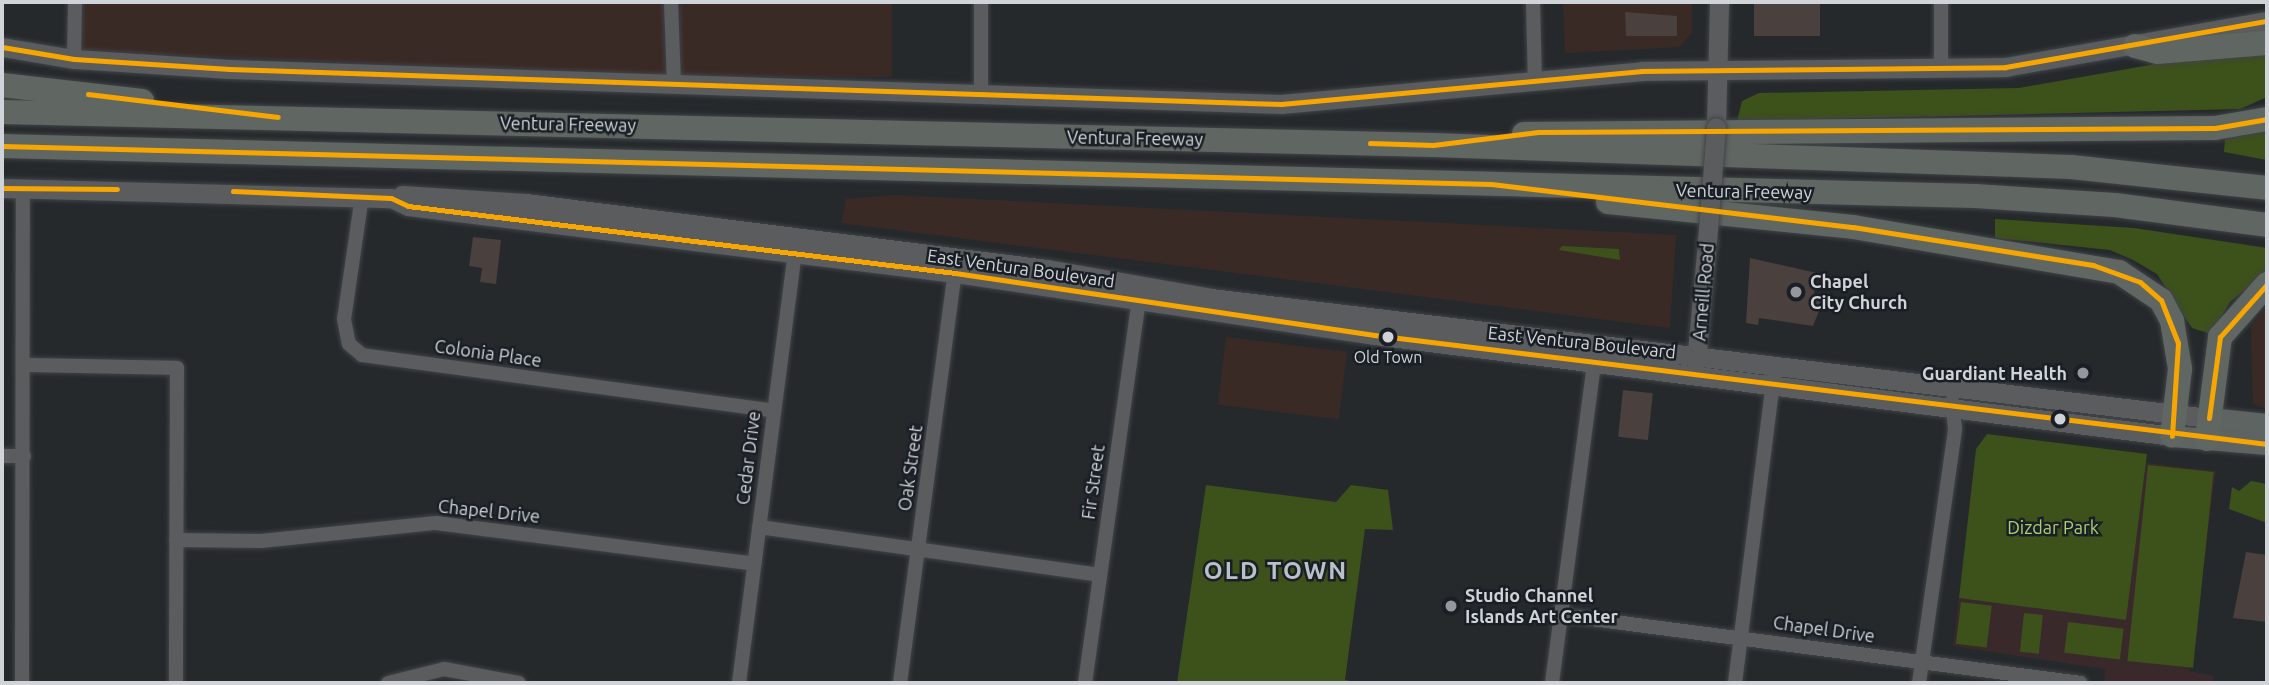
<!DOCTYPE html>
<html>
<head>
<meta charset="utf-8">
<style>
	body { margin:0 }
	#map { position:relative; width:2269px; height:685px; overflow:hidden; background:#25292c; font-family:Ubuntu,sans-serif }
	div>[style] { position:absolute }
	.commercial>* { inset:0; background:#3a2a26; transform-origin:0 0 }
	.education>* { inset:0; background:#3a292b }
	.green>* { inset:0; background:#3d511b; transform-origin:0 0 }
	.building>* { inset:0; background:#4a403d; transform-origin:0 0 }
	.roads { filter:drop-shadow(0 0 2px #414447) drop-shadow(0 0 2px #414447) }
	.street>* { height:14px; margin:-7px; padding:0 7px; transform-origin:7px; border-radius:7px; background:#5a5c5e }
	.secondary>* { height:19px; margin:-9.5px; padding:0 9.5px; transform-origin:9.5px; border-radius:9.5px; background:#5a5c5e }
	.primary>* { height:21px; margin:-10.5px; padding:0 10.5px; transform-origin:10.5px; border-radius:10.5px; background:#5e6461 }
	.highway>* { height:24px; margin:-12px; padding:0 12px; transform-origin:12px; border-radius:12px; background:#606762 }
	.bridges { filter:drop-shadow(0 0 2px #414447) drop-shadow(0 0 2px #414447) }
	.secondary-bridge>* { height:19px; margin:-9.5px; padding:0 9.5px; transform-origin:9.5px; border-radius:9.5px; background:#5a5c5e }
	.bus-1>* { height:5px; margin:-2.5px; padding:0 2.5px; transform-origin:2.5px; border-radius:2.5px; background:#f7a600 }
	.dots>* { width:19px; height:19px; translate:-50% -50%; box-sizing:border-box; border:4px solid #191f25; border-radius:50% }
	span { translate:-50% -50%; white-space:nowrap; text-align:center; line-height:1.15; -webkit-text-stroke:5px #191f25; paint-order:stroke }
	.bus-label { font-size:16px; color:#d0d4d8 }
	.street-label { font-size:18px; color:#d0d4d8 }
	.poi-label { font-size:18px; color:#d0d4d8; font-weight:700 }
	.left { translate:0 -50%; text-align:left }
	.right { translate:-100% -50%; text-align:right }
	.park-label { font-size:18px; color:#aad070 }
	.district-label { font-size:24px; color:#b9c1c8; font-weight:700; letter-spacing:2px }
	.frame { position:absolute; inset:0; border:4px solid #d0d4d8; pointer-events:none }
</style>
</head>
<body>
<div id="map">
	<div class="commercial">
		<div style="clip-path:polygon(82px 2px,664px 2px,665px 76px,82px 51px)"></div>
		<div style="left:680px;top:2px;width:212px;height:75px"></div>
		<div style="clip-path:polygon(1563px 2px,1692px 2px,1692px 33px,1679px 47px,1565px 53px)"></div>
		<div style="clip-path:polygon(895px 195px,1676px 235px,1670px 328px,841px 223px,846px 199px)"></div>
		<div style="clip-path:polygon(2267px 306px,2267px 409px,2253px 404px,2251px 327px)"></div>
		<div style="left:1226px;top:337px;width:122px;height:68px;rotate:7deg"></div>
	</div>
	<div class="education">
		<div style="clip-path:polygon(2146px 463px,2216px 471px,2189px 671px,2214px 676px,2213px 683px,2104px 683px,2105px 669px,1953px 646px,1959px 598px,2126px 620px)"></div>
	</div>
	<div class="green">
		<div style="clip-path:polygon(2267px 54px,2267px 97px,2240px 109px,1737px 121px,1742px 101px,1759px 93px,2019px 88px,2195px 57px)"></div>
		<div style="clip-path:polygon(2267px 131px,2267px 160px,2224px 152px,2225px 139px)"></div>
		<div style="clip-path:polygon(1995px 219px,2134px 228px,2267px 248px,2267px 272px,2230px 302px,2211px 334px,2192px 328px,2157px 274px,2133px 260px,2110px 250px,1995px 238px)"></div>
		<div style="clip-path:polygon(1562px 246px,1619px 249px,1620px 260px,1559px 250px)"></div>
		<div style="clip-path:polygon(1987px 434px,2147px 454px,2126px 620px,1959px 598px,1976px 449px)"></div>
		<div style="left:2148px;top:465px;width:66px;height:197px;rotate:6deg"></div>
		<div style="clip-path:polygon(2251px 481px,2267px 484px,2267px 523px,2229px 509px,2232px 487px,2239px 491px)"></div>
		<div style="clip-path:polygon(1206px 485px,1336px 502px,1351px 485px,1388px 490px,1393px 530px,1365px 529px,1345px 680px,1362px 683px,1177px 683px)"></div>
		<div style="left:1961px;top:602px;width:31px;height:42px;rotate:7deg"></div>
		<div style="left:2024px;top:613px;width:19px;height:39px;rotate:6deg"></div>
		<div style="left:2068px;top:622px;width:56px;height:31px;rotate:7deg"></div>
	</div>
	<div class="building">
		<div style="left:1754px;top:2px;width:66px;height:34px"></div>
		<div style="clip-path:polygon(1625px 12px,1677px 16px,1677px 36px,1626px 36px)"></div>
		<div style="clip-path:polygon(473px 237px,501px 240px,496px 284px,480px 282px,482px 268px,469px 266px)"></div>
		<div style="clip-path:polygon(1750px 258px,1817px 273px,1813px 300px,1823px 301px,1813px 326px,1759px 318px,1758px 325px,1746px 323px)"></div>
		<div style="left:1623px;top:390px;width:30px;height:47px;rotate:6deg"></div>
		<div style="clip-path:polygon(2246px 552px,2267px 555px,2267px 622px,2233px 618px)"></div>
	</div>
	<div class="roads">
		<div class="street">
			<div style="left:671px;top:2px;width:80px;rotate:87.9deg"></div>
			<div style="left:981px;top:2px;width:93px;rotate:90deg"></div>
			<div style="left:1533px;top:2px;width:80px;rotate:88.6deg"></div>
			<div style="left:1941px;top:2px;width:68px;rotate:90deg"></div>
			<div style="left:74px;top:59px;width:57px;rotate:-89deg"></div>
			<div style="left:362px;top:196px;width:124px;rotate:98.3deg"></div>
			<div style="left:344px;top:319px;width:25px;rotate:79deg"></div>
			<div style="left:349px;top:344px;width:17px;rotate:40deg"></div>
			<div style="left:362px;top:355px;width:416px;rotate:7.7deg"></div>
			<div style="left:23px;top:365px;width:154px;rotate:1.1deg"></div>
			<div style="left:177px;top:368px;width:315px;rotate:90.2deg"></div>
			<div style="left:2px;top:456px;width:22px"></div>
			<div style="left:759px;top:527px;width:344px;rotate:8deg"></div>
			<div style="left:176px;top:540px;width:85px;rotate:0.7deg"></div>
			<div style="left:261px;top:541px;width:176px;rotate:-5.9deg"></div>
			<div style="left:436px;top:523px;width:321px;rotate:7.3deg"></div>
			<div style="left:1561px;top:615px;width:524px;rotate:7.45deg"></div>
			<div style="left:22px;top:683px;width:496px;rotate:-89.9deg"></div>
			<div style="left:388px;top:683px;width:58px;rotate:-14deg"></div>
			<div style="left:444px;top:669px;width:76px;rotate:10.6deg"></div>
			<div style="left:739px;top:683px;width:440px;rotate:-82.6deg"></div>
			<div style="left:900px;top:683px;width:421px;rotate:-82.4deg"></div>
			<div style="left:1085px;top:683px;width:396px;rotate:-82deg"></div>
			<div style="left:1552px;top:683px;width:331px;rotate:-82.5deg"></div>
			<div style="left:1735px;top:683px;width:309px;rotate:-82.8deg"></div>
			<div style="left:1919px;top:683px;width:257px;rotate:-81.9deg"></div>
			<div style="left:1955px;top:429px;width:28px;rotate:-96deg"></div>
		</div>
		<div class="secondary">
			<div style="left:2px;top:47px;width:73px;rotate:9.5deg"></div>
			<div style="left:74px;top:59px;width:156px;rotate:3.7deg"></div>
			<div style="left:230px;top:69px;width:1052px;rotate:1.91deg"></div>
			<div style="left:1281px;top:104px;width:363px;rotate:-5.2deg"></div>
			<div style="left:1642px;top:71px;width:363px;rotate:-0.6deg"></div>
			<div style="left:2005px;top:67px;width:266px;rotate:-10deg"></div>
			<div style="left:1716px;top:127px;width:125px;rotate:-88.6deg"></div>
			<div style="left:2px;top:188px;width:389px;rotate:1.5deg"></div>
			<div style="left:391px;top:198px;width:19px;rotate:25deg"></div>
			<div style="left:408px;top:206px;width:551px;rotate:6.98deg"></div>
			<div style="left:955px;top:273px;width:424px;rotate:8.4deg"></div>
			<div style="left:1374px;top:335px;width:804px;rotate:7.21deg"></div>
			<div style="left:402px;top:195px;width:124px;rotate:3.7deg"></div>
			<div style="left:526px;top:203px;width:525px;rotate:7.22deg"></div>
			<div style="left:1047px;top:269px;width:167px;rotate:10deg"></div>
			<div style="left:1211px;top:298px;width:1005px;rotate:6.86deg"></div>
			<div style="left:1696px;top:363px;width:121px;rotate:-84.8deg"></div>
		</div>
		<div class="primary">
			<div style="left:2209px;top:418px;width:58px;rotate:5.9deg"></div>
			<div style="left:2172px;top:436px;width:95px;rotate:4.8deg"></div>
		</div>
		<div class="highway">
			<div style="left:2135px;top:46px;width:23px;rotate:15deg"></div>
			<div style="left:2157px;top:52px;width:110px;rotate:-4.7deg"></div>
			<div style="left:2px;top:85px;width:141px;rotate:6.5deg"></div>
			<div style="left:2px;top:112px;width:1431px;rotate:1.32deg"></div>
			<div style="left:1433px;top:145px;width:638px;rotate:1.97deg"></div>
			<div style="left:2071px;top:167px;width:197px;rotate:6.1deg"></div>
			<div style="left:1524px;top:134px;width:691px;rotate:-0.5deg"></div>
			<div style="left:2215px;top:128px;width:53px;rotate:-9.8deg"></div>
			<div style="left:2px;top:146px;width:1974px;rotate:1.45deg"></div>
			<div style="left:1975px;top:196px;width:140px;rotate:3.7deg"></div>
			<div style="left:2115px;top:205px;width:153px;rotate:7.5deg"></div>
			<div style="left:1608px;top:202px;width:246px;rotate:5.8deg"></div>
			<div style="left:1853px;top:227px;width:270px;rotate:9.6deg"></div>
			<div style="left:2119px;top:272px;width:50px;rotate:33.7deg"></div>
			<div style="left:2161px;top:300px;width:24px;rotate:62deg"></div>
			<div style="left:2172px;top:321px;width:49px;rotate:80.5deg"></div>
			<div style="left:2180px;top:369px;width:67px;rotate:96.8deg"></div>
			<div style="left:2207px;top:439px;width:103px;rotate:-82.7deg"></div>
			<div style="left:2220px;top:337px;width:71px;rotate:-48.4deg"></div>
		</div>
	</div>
	<div class="bridges">
		<div class="secondary-bridge">
			<div style="left:1707px;top:242px;width:115px;rotate:-85.5deg"></div>
		</div>
	</div>
	<div class="bus-1">
		<div style="left:2px;top:47px;width:73px;rotate:9.5deg"></div>
		<div style="left:74px;top:59px;width:156px;rotate:3.7deg"></div>
		<div style="left:230px;top:69px;width:1052px;rotate:1.91deg"></div>
		<div style="left:1281px;top:104px;width:363px;rotate:-5.2deg"></div>
		<div style="left:1642px;top:71px;width:363px;rotate:-0.6deg"></div>
		<div style="left:2005px;top:67px;width:266px;rotate:-10deg"></div>
		<div style="left:88px;top:94px;width:191px;rotate:6.9deg"></div>
		<div style="left:1370px;top:143px;width:63px;rotate:1.8deg"></div>
		<div style="left:1433px;top:145px;width:106px;rotate:-7.1deg"></div>
		<div style="left:1538px;top:132px;width:677px;rotate:-0.34deg"></div>
		<div style="left:2215px;top:128px;width:53px;rotate:-9.8deg"></div>
		<div style="left:2px;top:146px;width:1489px;rotate:1.46deg"></div>
		<div style="left:1491px;top:184px;width:365px;rotate:6.8deg"></div>
		<div style="left:1853px;top:227px;width:243px;rotate:9deg"></div>
		<div style="left:2093px;top:265px;width:50px;rotate:19.9deg"></div>
		<div style="left:2140px;top:282px;width:28px;rotate:41deg"></div>
		<div style="left:2161px;top:300px;width:46px;rotate:68.4deg"></div>
		<div style="left:2178px;top:343px;width:93px;rotate:93.7deg"></div>
		<div style="left:2px;top:188px;width:115px;rotate:0.5deg"></div>
		<div style="left:233px;top:191px;width:158px;rotate:2.5deg"></div>
		<div style="left:391px;top:198px;width:19px;rotate:25deg"></div>
		<div style="left:408px;top:206px;width:551px;rotate:6.98deg"></div>
		<div style="left:955px;top:273px;width:424px;rotate:8.4deg"></div>
		<div style="left:1374px;top:335px;width:900px;rotate:6.96deg"></div>
		<div style="left:2209px;top:418px;width:82px;rotate:-82.3deg"></div>
		<div style="left:2220px;top:337px;width:71px;rotate:-48.4deg"></div>
	</div>
	<div class="dots">
		<div style="left:1796px;top:292px;background:#94989c"></div>
		<div style="left:1388px;top:337px;background:#d0d4d8"></div>
		<div style="left:2083px;top:373px;background:#94989c"></div>
		<div style="left:2060px;top:419px;background:#d0d4d8"></div>
		<div style="left:1451px;top:606px;background:#94989c"></div>
	</div>
	<div class="bus-label">
		<span style="left:1388px;top:357px">Old Town</span>
	</div>
	<div class="street-label">
		<span style="left:568px;top:124px;rotate:1deg">Ventura Freeway</span>
		<span style="left:1135px;top:138px;rotate:1deg">Ventura Freeway</span>
		<span style="left:1744px;top:191px;rotate:1deg">Ventura Freeway</span>
		<span style="left:1021px;top:268px;rotate:8deg">East Ventura Boulevard</span>
		<span style="left:1703px;top:292px;rotate:-85deg">Arneill Road</span>
		<span style="left:1582px;top:342px;rotate:6deg">East Ventura Boulevard</span>
		<span style="left:488px;top:353px;rotate:8deg">Colonia Place</span>
		<span style="left:748px;top:458px;rotate:-83deg">Cedar Drive</span>
		<span style="left:910px;top:468px;rotate:-82deg">Oak Street</span>
		<span style="left:1093px;top:482px;rotate:-82deg">Fir Street</span>
		<span style="left:489px;top:511px;rotate:6deg">Chapel Drive</span>
		<span style="left:1824px;top:629px;rotate:8deg">Chapel Drive</span>
	</div>
	<div class="poi-label">
		<span class="left" style="left:1810px;top:292px">Chapel<br>City Church</span>
		<span class="right" style="left:2067px;top:373px">Guardiant Health</span>
		<span class="left" style="left:1465px;top:606px">Studio Channel<br>Islands Art Center</span>
	</div>
	<div class="park-label">
		<span style="left:2053px;top:527px">Dizdar Park</span>
	</div>
	<div class="district-label">
		<span style="left:1276px;top:571px">OLD TOWN</span>
	</div>
	<div class="frame"></div>
</div>
</body>
</html>
